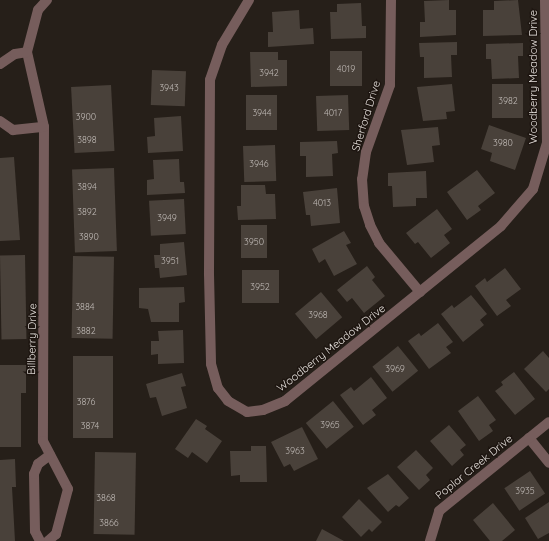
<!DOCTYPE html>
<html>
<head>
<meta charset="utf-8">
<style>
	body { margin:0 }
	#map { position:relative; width:549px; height:541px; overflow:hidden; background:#261f19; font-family:Quicksand,sans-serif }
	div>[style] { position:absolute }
	.building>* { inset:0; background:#49413a; transform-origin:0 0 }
	.minor>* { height:10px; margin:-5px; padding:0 5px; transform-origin:5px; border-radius:5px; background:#765d5c }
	span { translate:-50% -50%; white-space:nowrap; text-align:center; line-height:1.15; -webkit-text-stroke:3px #1d1510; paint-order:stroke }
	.number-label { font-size:9px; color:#beb8b4 }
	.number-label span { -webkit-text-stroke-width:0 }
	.street-label { font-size:11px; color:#e5e0dc }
</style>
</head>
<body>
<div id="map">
	<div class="building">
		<div style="clip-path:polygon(449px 0,449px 10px,456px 10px,456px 35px,420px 37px,420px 22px,425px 22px,424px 1px)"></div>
		<div style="clip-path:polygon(518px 0,522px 35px,483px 36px,483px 10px,494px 10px,494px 1px)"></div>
		<div style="clip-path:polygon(361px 3px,362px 26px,366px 26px,366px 38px,331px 39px,330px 12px,337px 12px,337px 4px)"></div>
		<div style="clip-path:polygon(299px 10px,300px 29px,313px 28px,314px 44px,268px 47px,268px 32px,273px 32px,272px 12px)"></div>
		<div style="clip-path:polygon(457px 42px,457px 55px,451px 55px,452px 77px,424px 78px,424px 57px,420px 57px,419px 43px)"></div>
		<div style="clip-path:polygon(523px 43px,523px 56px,518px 56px,519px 78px,492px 79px,491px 59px,486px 59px,486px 44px)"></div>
		<div style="left:362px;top:51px;width:35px;height:32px;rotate:90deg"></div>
		<div style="clip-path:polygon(250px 52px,278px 52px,278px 60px,287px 60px,287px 86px,251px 87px)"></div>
		<div style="left:152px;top:70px;width:34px;height:35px;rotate:2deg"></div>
		<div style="clip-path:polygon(452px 84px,455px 111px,446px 112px,447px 119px,423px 121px,417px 87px)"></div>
		<div style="left:492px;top:84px;width:31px;height:34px"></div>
		<div style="left:111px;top:85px;width:66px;height:40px;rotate:87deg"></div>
		<div style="left:277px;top:95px;width:35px;height:31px;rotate:90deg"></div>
		<div style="left:348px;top:95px;width:35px;height:32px;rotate:88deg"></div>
		<div style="clip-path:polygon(181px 116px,183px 151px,148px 153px,147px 137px,155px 136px,154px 118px)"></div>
		<div style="clip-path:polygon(489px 125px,526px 138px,515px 170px,490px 161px,492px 153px,481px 149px)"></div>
		<div style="clip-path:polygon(438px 127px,440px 145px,432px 146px,434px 162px,407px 165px,401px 130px)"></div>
		<div style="clip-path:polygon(337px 141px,338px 153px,332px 154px,333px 176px,306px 177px,306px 156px,300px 156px,300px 142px)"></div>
		<div style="left:275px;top:145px;width:36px;height:32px;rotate:88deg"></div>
		<div style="clip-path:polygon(14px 157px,20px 240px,0 241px,0 158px)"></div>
		<div style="clip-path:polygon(179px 159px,180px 182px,184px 182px,185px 193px,147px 195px,147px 180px,154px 179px,153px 160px)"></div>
		<div style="left:114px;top:168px;width:83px;height:42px;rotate:88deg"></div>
		<div style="clip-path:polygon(477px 170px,495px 193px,478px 206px,481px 210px,467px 220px,447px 192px)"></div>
		<div style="clip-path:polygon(426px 171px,427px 198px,416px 198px,416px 206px,393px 207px,392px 186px,388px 186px,388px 173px)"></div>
		<div style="clip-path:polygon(241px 185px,265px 185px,266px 194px,275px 194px,276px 219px,238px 220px,237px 206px,241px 206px)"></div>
		<div style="clip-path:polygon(337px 188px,340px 223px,311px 226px,310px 215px,306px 215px,303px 192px)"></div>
		<div style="left:184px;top:199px;width:35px;height:35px;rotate:87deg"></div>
		<div style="clip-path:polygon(437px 209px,452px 229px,444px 235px,450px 243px,431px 258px,418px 242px,415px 244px,406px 233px)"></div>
		<div style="left:241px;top:225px;width:26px;height:33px"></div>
		<div style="clip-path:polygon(344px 231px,351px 243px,346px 245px,357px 264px,334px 276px,325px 259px,319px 263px,312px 249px)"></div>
		<div style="clip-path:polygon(184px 242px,187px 275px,160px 278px,159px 268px,155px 268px,154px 255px,160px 255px,160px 244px)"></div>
		<div style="left:25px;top:255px;width:84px;height:25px;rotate:89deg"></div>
		<div style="left:73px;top:256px;width:41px;height:82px;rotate:1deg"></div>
		<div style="clip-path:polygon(367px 266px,375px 277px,372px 280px,385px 296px,364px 313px,352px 298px,347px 302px,337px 290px)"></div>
		<div style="clip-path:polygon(505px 268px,521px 289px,506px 300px,511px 306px,497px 316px,475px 286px,485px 278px,487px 282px)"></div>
		<div style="left:242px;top:270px;width:37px;height:33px"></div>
		<div style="clip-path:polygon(184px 287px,185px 302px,179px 303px,179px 322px,151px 322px,148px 309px,139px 308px,139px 288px)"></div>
		<div style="left:321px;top:292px;width:33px;height:34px;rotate:50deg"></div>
		<div style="clip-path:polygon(471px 295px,487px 314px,480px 320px,484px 325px,463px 342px,441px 314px,452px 305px,454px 308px)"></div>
		<div style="clip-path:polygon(438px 323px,453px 342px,446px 347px,451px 353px,429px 369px,408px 341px,419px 333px,421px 336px)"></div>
		<div style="clip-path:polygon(183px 330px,184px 363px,158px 364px,158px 354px,151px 355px,151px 341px,159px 341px,158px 331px)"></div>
		<div style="left:398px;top:346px;width:32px;height:33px;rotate:51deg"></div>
		<div style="clip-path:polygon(543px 351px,549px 358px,549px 389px,546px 392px,524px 369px)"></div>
		<div style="left:73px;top:356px;width:40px;height:82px"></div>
		<div style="clip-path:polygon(0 365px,26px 365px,26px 393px,21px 393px,21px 447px,0 447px)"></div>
		<div style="clip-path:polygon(514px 372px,535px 399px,515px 415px,495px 391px,503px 385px,501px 382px)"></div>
		<div style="clip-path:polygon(182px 373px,186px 386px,181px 387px,187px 408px,162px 416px,156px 397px,150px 398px,146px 384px)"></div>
		<div style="clip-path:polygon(371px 377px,387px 398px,372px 410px,376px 415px,363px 425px,340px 395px,351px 387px,354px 391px)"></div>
		<div style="clip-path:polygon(478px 396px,496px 420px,489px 425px,493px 431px,479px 441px,458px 411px)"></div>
		<div style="left:333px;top:401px;width:33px;height:35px;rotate:51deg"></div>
		<div style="clip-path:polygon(196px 419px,207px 426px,205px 429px,222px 441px,207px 463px,192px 452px,188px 458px,175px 449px)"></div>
		<div style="clip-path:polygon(449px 425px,466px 445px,460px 450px,464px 455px,452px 466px,430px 441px)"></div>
		<div style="clip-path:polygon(302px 427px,318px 459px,294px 471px,290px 464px,284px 467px,271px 442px)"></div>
		<div style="clip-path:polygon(251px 446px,266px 446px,267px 482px,240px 482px,240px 475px,231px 476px,230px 451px,251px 451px)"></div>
		<div style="clip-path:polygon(416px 450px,433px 468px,426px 475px,430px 480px,419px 490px,397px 467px)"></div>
		<div style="left:95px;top:452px;width:41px;height:82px;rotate:1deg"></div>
		<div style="clip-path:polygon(15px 459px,16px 487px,12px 487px,15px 541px,0 541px,0 460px)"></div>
		<div style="left:530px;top:471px;width:27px;height:31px;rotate:56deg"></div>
		<div style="clip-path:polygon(388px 474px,409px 498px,399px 507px,396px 505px,388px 512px,367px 488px)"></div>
		<div style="clip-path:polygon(359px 499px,382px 522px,372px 532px,369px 529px,361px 537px,342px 517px)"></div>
		<div style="clip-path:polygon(549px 502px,549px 533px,538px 539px,525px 518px)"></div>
		<div style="clip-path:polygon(493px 503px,515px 530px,502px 541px,490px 541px,473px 520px)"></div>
		<div style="clip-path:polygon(322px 529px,344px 541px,316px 541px)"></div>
	</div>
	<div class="minor">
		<div style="left:47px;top:0;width:13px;rotate:132deg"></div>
		<div style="left:38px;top:10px;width:43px;rotate:104.7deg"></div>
		<div style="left:27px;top:52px;width:77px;rotate:77.2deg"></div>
		<div style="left:44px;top:127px;width:314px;rotate:90.2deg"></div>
		<div style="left:43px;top:441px;width:54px;rotate:62.5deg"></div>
		<div style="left:68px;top:489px;width:47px;rotate:104.9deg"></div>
		<div style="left:56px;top:534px;width:11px;rotate:139deg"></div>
		<div style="left:249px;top:0;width:52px;rotate:121deg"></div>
		<div style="left:222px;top:45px;width:37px;rotate:109deg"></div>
		<div style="left:210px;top:80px;width:194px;rotate:90.3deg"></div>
		<div style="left:209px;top:274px;width:90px;rotate:88.7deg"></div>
		<div style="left:211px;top:364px;width:25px;rotate:74deg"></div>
		<div style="left:218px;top:388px;width:16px;rotate:52deg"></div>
		<div style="left:228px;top:401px;width:22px;rotate:30deg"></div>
		<div style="left:247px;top:412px;width:16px;rotate:-7deg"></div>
		<div style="left:263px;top:410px;width:24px;rotate:-22deg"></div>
		<div style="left:285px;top:401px;width:278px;rotate:-39deg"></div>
		<div style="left:501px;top:226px;width:49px;rotate:-49.1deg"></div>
		<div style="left:533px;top:189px;width:48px;rotate:-73.1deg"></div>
		<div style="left:547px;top:143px;width:143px;rotate:-90.8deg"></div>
		<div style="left:391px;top:0;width:85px;rotate:90.7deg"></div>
		<div style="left:390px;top:85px;width:71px;rotate:109.7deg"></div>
		<div style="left:366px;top:152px;width:27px;rotate:98deg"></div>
		<div style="left:362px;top:179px;width:27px;rotate:86deg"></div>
		<div style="left:364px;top:206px;width:20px;rotate:72deg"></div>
		<div style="left:370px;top:225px;width:20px;rotate:63deg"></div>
		<div style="left:379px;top:243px;width:64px;rotate:50.1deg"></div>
		<div style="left:0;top:64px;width:18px;rotate:-34deg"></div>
		<div style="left:15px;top:54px;width:12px;rotate:-9deg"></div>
		<div style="left:0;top:121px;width:16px;rotate:35deg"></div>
		<div style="left:13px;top:130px;width:31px;rotate:-6deg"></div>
		<div style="left:529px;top:438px;width:32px;rotate:51deg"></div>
		<div style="left:40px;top:541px;width:11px;rotate:-117deg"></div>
		<div style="left:35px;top:531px;width:57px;rotate:-91deg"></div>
		<div style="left:34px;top:474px;width:11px;rotate:-68deg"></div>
		<div style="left:38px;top:464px;width:15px;rotate:-37deg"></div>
		<div style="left:430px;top:541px;width:31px;rotate:-73deg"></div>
		<div style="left:439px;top:511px;width:141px;rotate:-39deg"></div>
	</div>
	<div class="number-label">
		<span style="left:346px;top:69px">4019</span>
		<span style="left:269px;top:73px">3942</span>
		<span style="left:169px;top:88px">3943</span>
		<span style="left:508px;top:101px">3982</span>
		<span style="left:262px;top:113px">3944</span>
		<span style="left:333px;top:113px">4017</span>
		<span style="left:86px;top:117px">3900</span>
		<span style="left:87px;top:140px">3898</span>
		<span style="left:503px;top:143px">3980</span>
		<span style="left:259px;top:164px">3946</span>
		<span style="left:87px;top:187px">3894</span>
		<span style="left:322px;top:203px">4013</span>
		<span style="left:87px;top:212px">3892</span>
		<span style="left:167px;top:218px">3949</span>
		<span style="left:89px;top:237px">3890</span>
		<span style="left:254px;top:242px">3950</span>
		<span style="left:170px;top:261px">3951</span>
		<span style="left:260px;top:287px">3952</span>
		<span style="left:85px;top:307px">3884</span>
		<span style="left:318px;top:315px">3968</span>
		<span style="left:86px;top:331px">3882</span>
		<span style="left:395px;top:369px">3969</span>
		<span style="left:86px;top:402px">3876</span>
		<span style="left:330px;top:425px">3965</span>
		<span style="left:90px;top:426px">3874</span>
		<span style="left:295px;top:451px">3963</span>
		<span style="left:525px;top:491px">3935</span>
		<span style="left:106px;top:498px">3868</span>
		<span style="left:109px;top:523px">3866</span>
	</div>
	<div class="street-label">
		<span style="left:533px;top:77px;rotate:-90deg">Woodberry Meadow Drive</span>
		<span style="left:366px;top:116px;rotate:-73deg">Sherford Drive</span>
		<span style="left:32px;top:339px;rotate:-89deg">Billberry Drive</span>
		<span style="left:331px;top:348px;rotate:-38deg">Woodberry Meadow Drive</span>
		<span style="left:474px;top:467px;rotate:-39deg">Poplar Creek Drive</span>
	</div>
</div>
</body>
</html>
